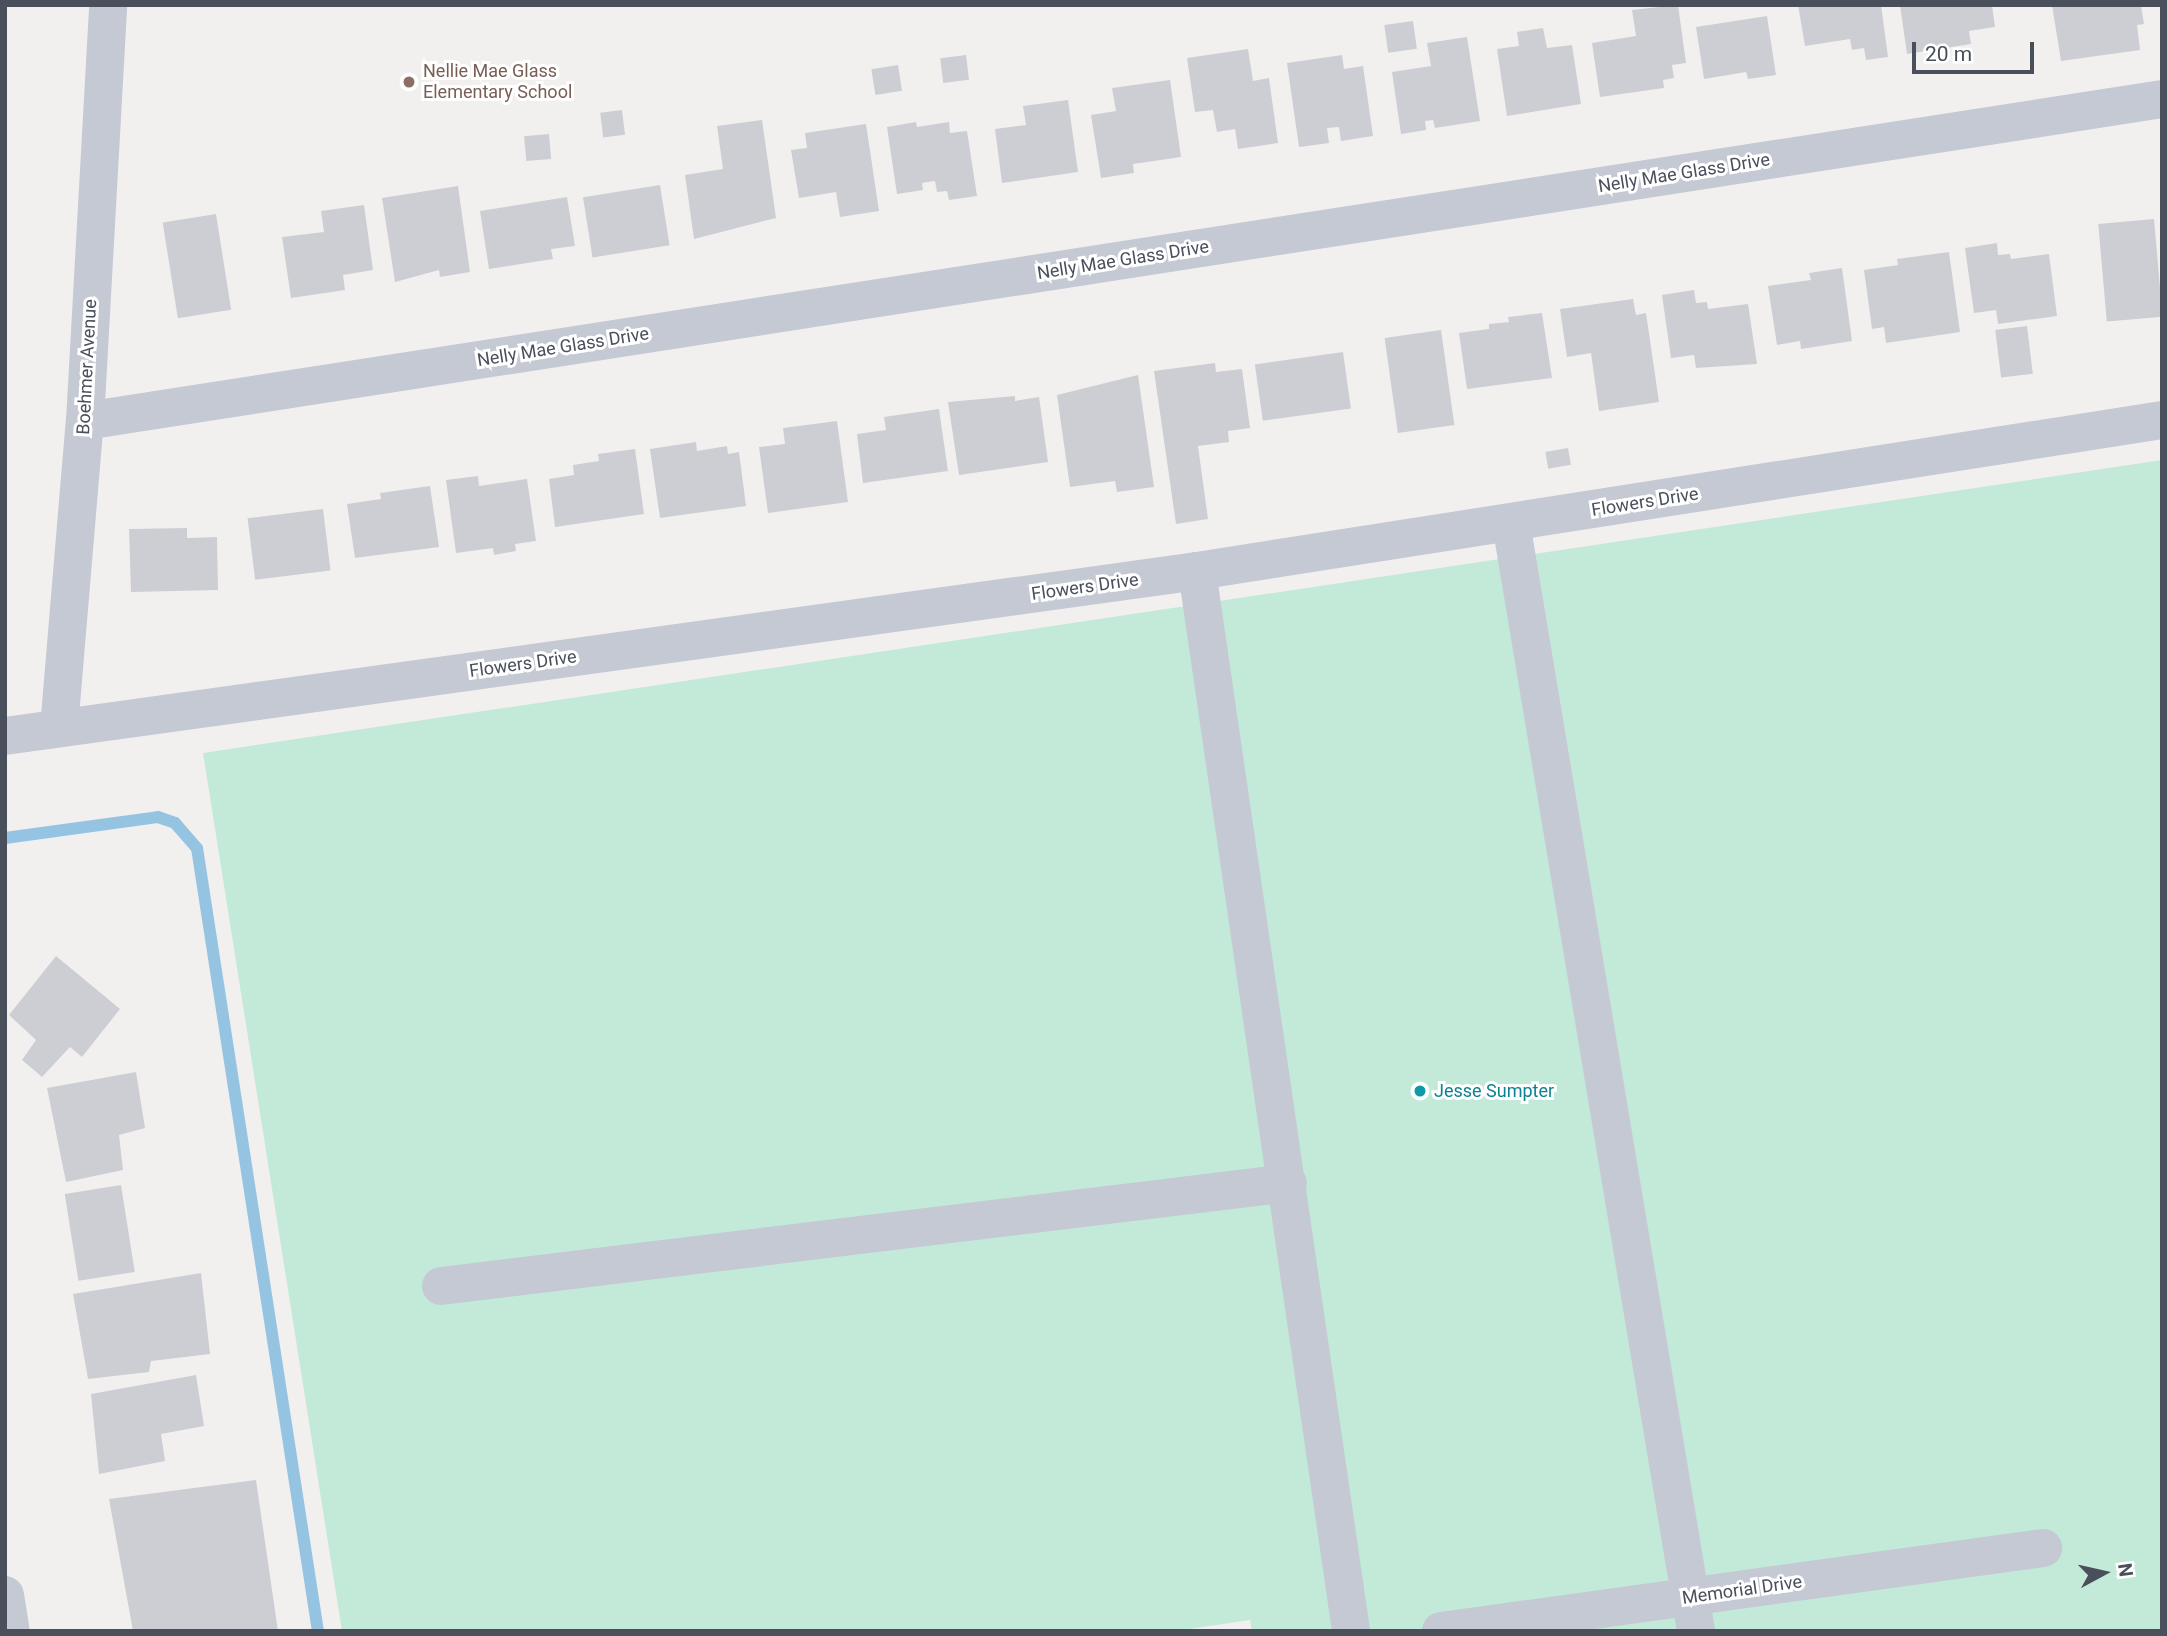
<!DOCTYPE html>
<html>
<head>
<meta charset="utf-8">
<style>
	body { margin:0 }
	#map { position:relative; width:2167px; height:1636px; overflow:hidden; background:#f2f0ef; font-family:Roboto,sans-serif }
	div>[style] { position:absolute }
	.green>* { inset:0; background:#c3ead9 }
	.stream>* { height:12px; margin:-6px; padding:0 6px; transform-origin:6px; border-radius:6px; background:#95c4e2 }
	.building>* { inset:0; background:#cdced3; transform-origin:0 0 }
	.minor>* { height:38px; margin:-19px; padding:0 19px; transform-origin:19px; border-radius:19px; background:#c4c9d3 }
	.dots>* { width:19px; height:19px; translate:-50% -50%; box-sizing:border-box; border:4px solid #fff; border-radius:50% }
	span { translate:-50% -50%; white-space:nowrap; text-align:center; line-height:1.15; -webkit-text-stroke:6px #fff; paint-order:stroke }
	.education-label { font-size:18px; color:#785e54 }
	.left { translate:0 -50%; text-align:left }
	.street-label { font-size:18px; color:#494f5b }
	.culture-label { font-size:18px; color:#0d838f }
	.frame { position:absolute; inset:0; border:7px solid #494f5b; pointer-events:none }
	.north { position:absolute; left:2069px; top:1538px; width:70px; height:70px; -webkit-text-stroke:5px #fff; paint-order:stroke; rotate:82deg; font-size:19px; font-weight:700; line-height:28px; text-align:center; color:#494f5b }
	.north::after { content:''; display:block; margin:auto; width:24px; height:32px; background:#494f5b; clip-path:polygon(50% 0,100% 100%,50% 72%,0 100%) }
	.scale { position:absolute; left:1912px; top:42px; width:122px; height:32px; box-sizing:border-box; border:4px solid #494f5b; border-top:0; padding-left:9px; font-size:21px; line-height:24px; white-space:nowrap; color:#494f5b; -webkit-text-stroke:5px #fff; paint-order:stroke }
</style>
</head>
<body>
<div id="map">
	<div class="green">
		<div style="clip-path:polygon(2162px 460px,2162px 1631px,1252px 1631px,1250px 1620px,1176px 1631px,342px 1631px,203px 753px)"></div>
	</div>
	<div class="stream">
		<div style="left:5px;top:838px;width:154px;rotate:-7.8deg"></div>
		<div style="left:158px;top:817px;width:18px;rotate:19deg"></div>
		<div style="left:175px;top:823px;width:33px;rotate:49deg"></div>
		<div style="left:197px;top:848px;width:792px;rotate:81.22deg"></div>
	</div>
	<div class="building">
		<div style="clip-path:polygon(1678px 5px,1686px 63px,1672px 65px,1674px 78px,1663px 80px,1664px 88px,1600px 97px,1592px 43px,1636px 36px,1632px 10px)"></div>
		<div style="clip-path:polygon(1798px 5px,1881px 5px,1888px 57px,1866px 60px,1864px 48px,1852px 50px,1850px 39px,1805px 46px)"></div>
		<div style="clip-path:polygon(1900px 5px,1992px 5px,1995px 27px,1969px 31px,1971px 44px,1907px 54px)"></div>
		<div style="clip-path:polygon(2052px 5px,2141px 5px,2144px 24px,2137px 25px,2140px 50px,2061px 61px)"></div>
		<div style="clip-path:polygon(1767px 16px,1776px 75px,1748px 79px,1746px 72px,1704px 79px,1696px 27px)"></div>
		<div style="left:1413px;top:21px;width:28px;height:29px;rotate:82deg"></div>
		<div style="clip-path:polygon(1543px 28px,1547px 48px,1572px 45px,1581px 104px,1507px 116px,1497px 49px,1519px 46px,1517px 32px)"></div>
		<div style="clip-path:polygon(1467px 37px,1480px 121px,1435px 128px,1433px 120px,1425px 121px,1426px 130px,1401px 134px,1392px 72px,1431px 66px,1427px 43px)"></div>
		<div style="clip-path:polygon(1248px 49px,1253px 81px,1269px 78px,1278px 143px,1238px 149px,1235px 129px,1217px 132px,1213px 110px,1195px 112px,1187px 58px)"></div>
		<div style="left:966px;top:55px;width:25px;height:26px;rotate:83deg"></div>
		<div style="clip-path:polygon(1342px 55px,1344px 69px,1363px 66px,1373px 136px,1341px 141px,1339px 127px,1327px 128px,1329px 143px,1299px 147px,1287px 63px)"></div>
		<div style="left:898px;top:65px;width:26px;height:27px;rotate:81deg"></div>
		<div style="clip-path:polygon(1170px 80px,1181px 157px,1133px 164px,1134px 173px,1101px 178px,1091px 115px,1116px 111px,1112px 88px)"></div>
		<div style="clip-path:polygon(1068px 100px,1078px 172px,1002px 183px,995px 129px,1026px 125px,1023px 106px)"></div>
		<div style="left:622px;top:110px;width:25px;height:22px;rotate:83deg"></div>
		<div style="clip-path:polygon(762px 120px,776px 218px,694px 239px,685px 175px,723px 169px,717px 126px)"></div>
		<div style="clip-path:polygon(916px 122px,917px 127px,949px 122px,950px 133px,967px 131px,977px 196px,949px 200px,947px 191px,937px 192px,935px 181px,922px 183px,923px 190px,897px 194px,887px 127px)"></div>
		<div style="clip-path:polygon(866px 124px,879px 211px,840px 217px,836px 192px,799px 198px,791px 150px,807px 148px,805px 133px)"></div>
		<div style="left:549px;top:134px;width:25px;height:25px;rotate:85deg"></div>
		<div style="left:660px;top:185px;width:61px;height:78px;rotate:81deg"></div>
		<div style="clip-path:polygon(458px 186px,470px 272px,440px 277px,439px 270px,395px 282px,382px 198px)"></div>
		<div style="clip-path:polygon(567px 197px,575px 246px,551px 249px,553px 259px,489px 269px,480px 211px)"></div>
		<div style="clip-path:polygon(364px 205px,373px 270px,343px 275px,345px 290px,291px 298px,282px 237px,324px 232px,321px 211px)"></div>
		<div style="left:216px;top:214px;width:97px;height:54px;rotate:81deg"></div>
		<div style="left:2154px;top:219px;width:98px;height:56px;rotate:85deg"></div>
		<div style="clip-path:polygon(1997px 243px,1998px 255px,2010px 254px,2011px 259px,2049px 254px,2057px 316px,1998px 324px,1996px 310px,1974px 313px,1965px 248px)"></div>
		<div style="clip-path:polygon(1949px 252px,1960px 332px,1886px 343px,1884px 327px,1872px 329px,1864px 270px,1898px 265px,1897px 259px)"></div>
		<div style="clip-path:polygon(1842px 268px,1852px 341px,1801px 349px,1800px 341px,1777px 345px,1768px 286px,1811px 280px,1809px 273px)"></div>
		<div style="clip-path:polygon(1694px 290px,1696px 303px,1707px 302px,1708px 309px,1748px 304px,1757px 364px,1696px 368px,1694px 355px,1671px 358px,1662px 295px)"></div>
		<div style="clip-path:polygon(1633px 299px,1636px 315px,1646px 313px,1659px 402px,1599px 411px,1591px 353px,1567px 357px,1560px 309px)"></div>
		<div style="clip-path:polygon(1542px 313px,1552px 378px,1467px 389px,1459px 333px,1489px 329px,1489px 324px,1509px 322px,1508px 317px)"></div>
		<div style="left:2027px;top:326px;width:48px;height:32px;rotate:83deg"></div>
		<div style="left:1441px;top:330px;width:96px;height:57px;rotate:82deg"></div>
		<div style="left:1343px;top:352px;width:57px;height:89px;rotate:82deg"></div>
		<div style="clip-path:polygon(1215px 363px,1216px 372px,1242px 369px,1250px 428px,1228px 431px,1229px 442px,1198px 446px,1208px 519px,1176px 524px,1154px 371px)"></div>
		<div style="clip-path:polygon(1138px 375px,1154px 487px,1117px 492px,1115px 481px,1070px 487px,1057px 395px)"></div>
		<div style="clip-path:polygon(1015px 396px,1015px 401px,1039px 397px,1048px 462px,959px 475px,948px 402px)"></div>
		<div style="clip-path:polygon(939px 409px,948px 471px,863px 483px,857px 434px,886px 430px,884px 417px)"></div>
		<div style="clip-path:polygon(837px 421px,848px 502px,768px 513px,759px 447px,785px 444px,783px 428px)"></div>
		<div style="clip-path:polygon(696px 442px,697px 451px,727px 446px,728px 454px,739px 452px,746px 506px,660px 518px,650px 449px)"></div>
		<div style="left:1568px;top:448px;width:17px;height:23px;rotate:80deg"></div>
		<div style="clip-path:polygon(635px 449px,644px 514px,555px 527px,549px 479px,574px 475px,573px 465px,599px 461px,598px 454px)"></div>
		<div style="clip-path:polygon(478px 476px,479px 486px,527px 479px,536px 541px,515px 544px,516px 551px,494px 555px,493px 548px,456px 553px,446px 480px)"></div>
		<div style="clip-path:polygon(430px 486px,439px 547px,355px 558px,347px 504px,381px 499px,380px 493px)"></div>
		<div style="left:323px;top:509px;width:62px;height:76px;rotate:83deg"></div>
		<div style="clip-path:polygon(187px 528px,187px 538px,217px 537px,218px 590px,131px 592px,129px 529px)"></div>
		<div style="clip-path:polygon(56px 956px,120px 1009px,82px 1057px,70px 1047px,42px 1077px,22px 1060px,36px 1040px,9px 1015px)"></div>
		<div style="clip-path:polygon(136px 1072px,145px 1128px,119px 1135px,123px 1170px,66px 1182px,47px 1088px)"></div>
		<div style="left:121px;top:1185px;width:88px;height:57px;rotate:81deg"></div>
		<div style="clip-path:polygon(201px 1273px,210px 1354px,151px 1361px,149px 1372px,88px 1379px,73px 1294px)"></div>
		<div style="clip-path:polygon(196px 1375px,204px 1426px,161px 1434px,165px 1461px,99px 1474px,91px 1394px)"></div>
		<div style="clip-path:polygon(256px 1480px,278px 1631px,133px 1631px,109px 1499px)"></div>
	</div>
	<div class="minor">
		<div style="left:85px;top:421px;width:2102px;rotate:-8.81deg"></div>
		<div style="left:1511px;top:523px;width:1123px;rotate:80.52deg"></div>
		<div style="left:1197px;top:571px;width:1071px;rotate:81.73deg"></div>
		<div style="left:59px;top:728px;width:308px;rotate:-85.2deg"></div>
		<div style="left:85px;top:421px;width:417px;rotate:-86.8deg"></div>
		<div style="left:5px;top:736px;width:1203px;rotate:-7.88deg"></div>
		<div style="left:1197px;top:571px;width:977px;rotate:-8.89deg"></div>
		<div style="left:441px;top:1286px;width:853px;rotate:-6.93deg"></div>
		<div style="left:5px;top:1595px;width:36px;rotate:81deg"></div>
		<div style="left:1441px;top:1631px;width:608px;rotate:-7.85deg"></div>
	</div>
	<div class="dots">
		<div style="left:409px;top:82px;background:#8d6e63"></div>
		<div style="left:1420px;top:1091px;background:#0f9aa8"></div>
	</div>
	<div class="education-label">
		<span class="left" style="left:423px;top:82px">Nellie Mae Glass<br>Elementary School</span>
	</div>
	<div class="street-label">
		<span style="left:1684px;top:173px;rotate:-9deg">Nelly Mae Glass Drive</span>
		<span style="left:1123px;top:260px;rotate:-9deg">Nelly Mae Glass Drive</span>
		<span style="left:563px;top:347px;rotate:-9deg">Nelly Mae Glass Drive</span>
		<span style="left:87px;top:367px;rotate:-87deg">Boehmer Avenue</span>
		<span style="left:1645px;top:502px;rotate:-9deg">Flowers Drive</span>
		<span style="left:1085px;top:587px;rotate:-8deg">Flowers Drive</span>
		<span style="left:523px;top:664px;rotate:-8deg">Flowers Drive</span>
		<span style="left:1742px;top:1590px;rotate:-8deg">Memorial Drive</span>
	</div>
	<div class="culture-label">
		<span class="left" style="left:1434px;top:1091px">Jesse Sumpter</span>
	</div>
	<div class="frame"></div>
	<div class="north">N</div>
	<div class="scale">20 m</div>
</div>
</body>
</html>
